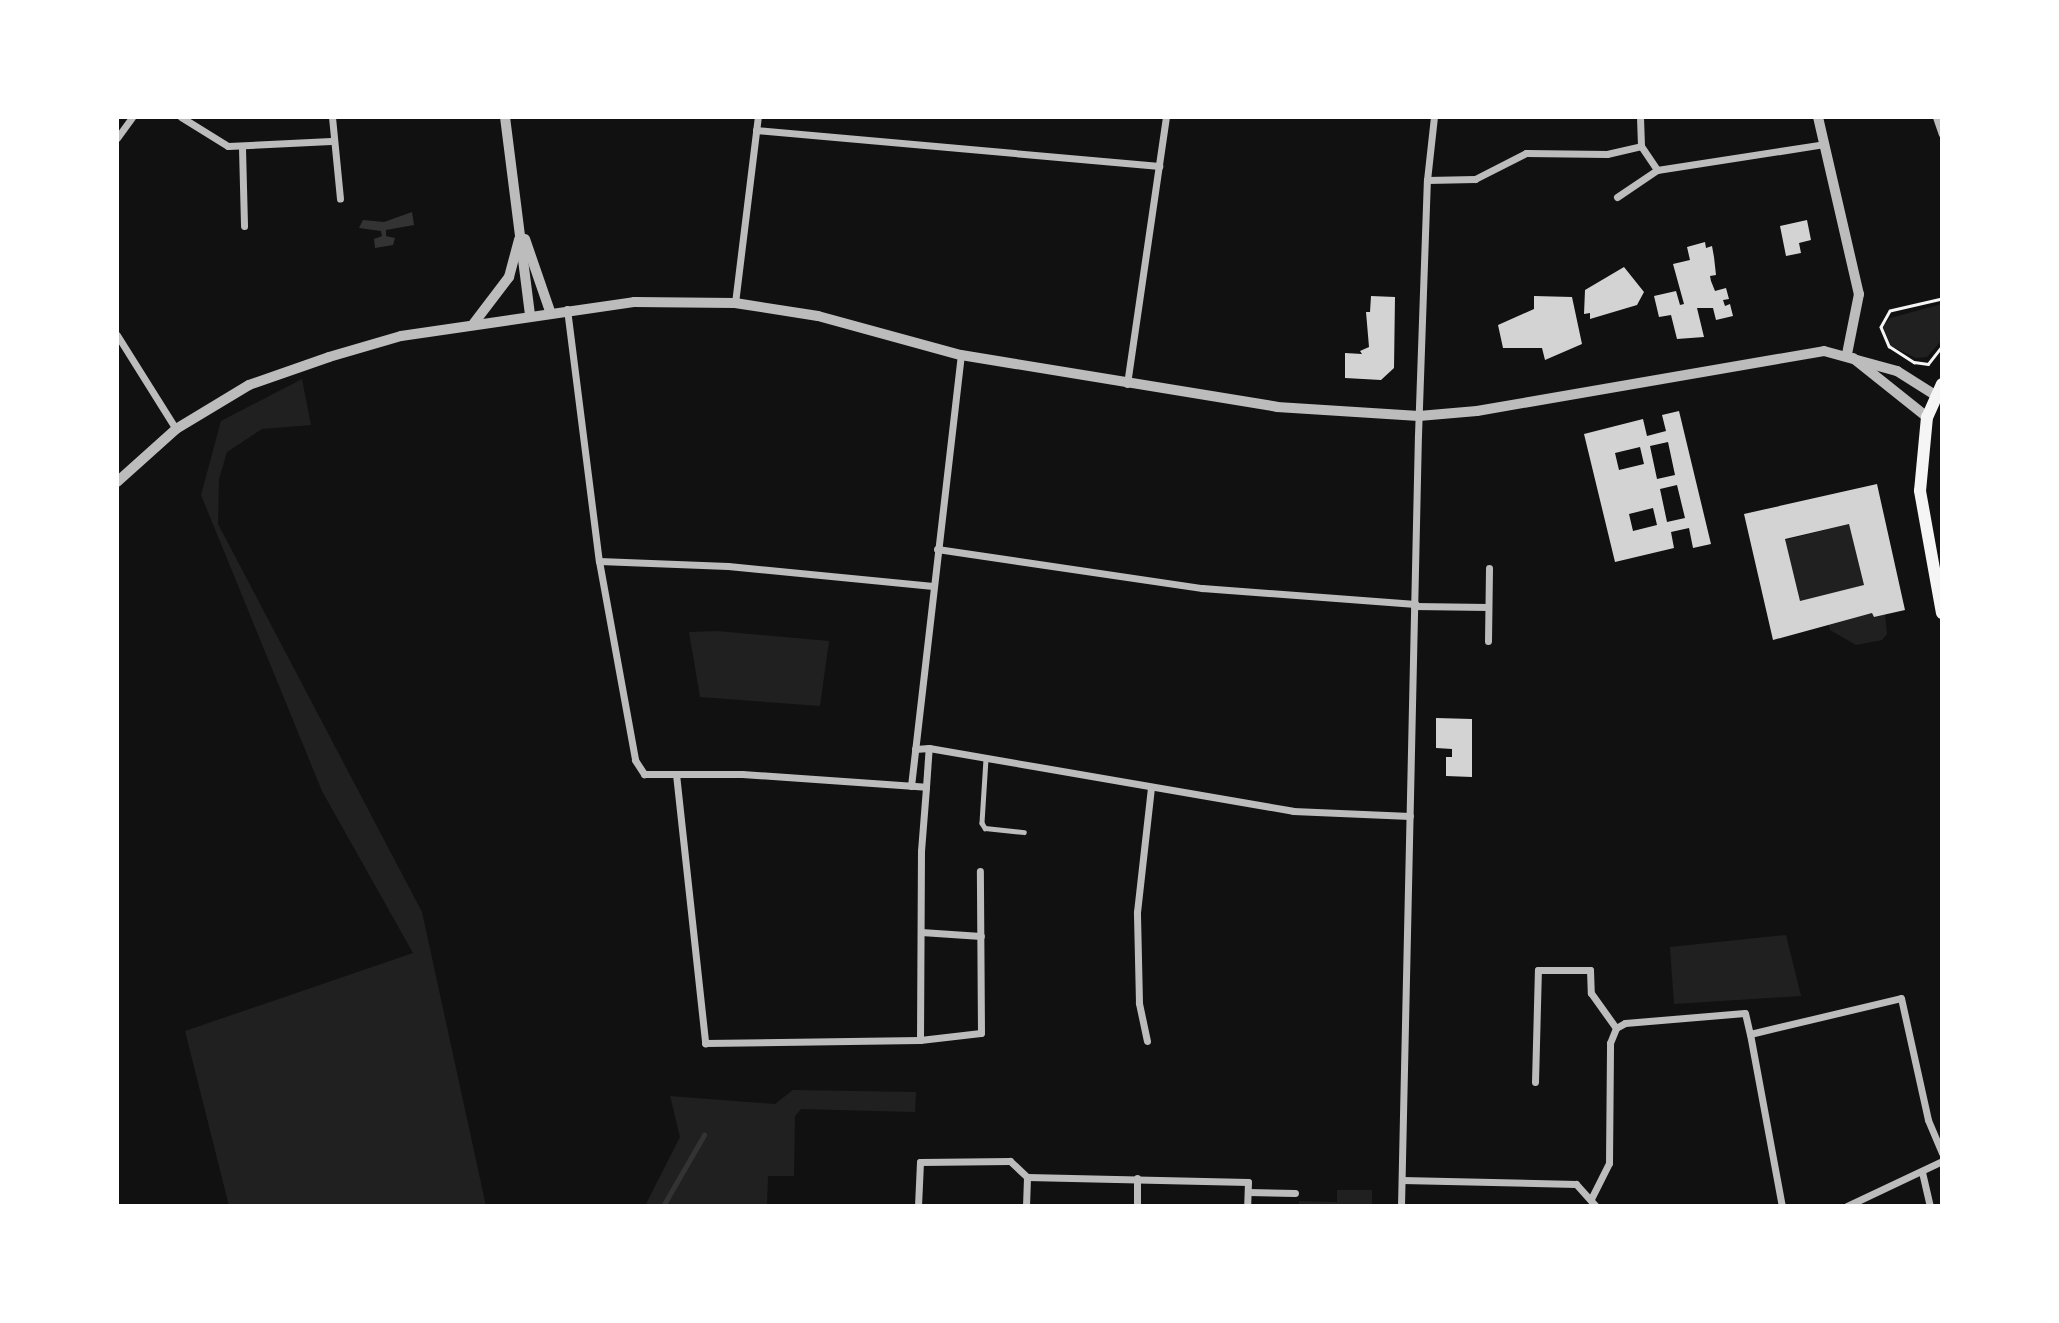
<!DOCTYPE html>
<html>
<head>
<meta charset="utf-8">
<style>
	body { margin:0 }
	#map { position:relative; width:2059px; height:1323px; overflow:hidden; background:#111; font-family:Inter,sans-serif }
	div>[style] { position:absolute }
	.green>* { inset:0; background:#202020; transform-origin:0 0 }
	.water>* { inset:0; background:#333 }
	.stream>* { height:4.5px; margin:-2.25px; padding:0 2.25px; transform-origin:2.25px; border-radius:2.25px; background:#333 }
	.building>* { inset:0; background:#d3d3d3 }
	.path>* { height:2.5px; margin:-1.25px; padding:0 1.25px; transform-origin:1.25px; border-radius:1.25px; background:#f5f5f5 }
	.service>* { height:4.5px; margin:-2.25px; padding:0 2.25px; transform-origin:2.25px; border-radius:2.25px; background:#bcbcbc }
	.minor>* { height:7px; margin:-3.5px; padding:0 3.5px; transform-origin:3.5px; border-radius:3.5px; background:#bcbcbc }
	.tertiary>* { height:10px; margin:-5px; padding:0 5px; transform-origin:5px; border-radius:5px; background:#bcbcbc }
	.primary>* { height:12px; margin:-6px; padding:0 6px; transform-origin:6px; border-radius:6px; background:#f5f5f5 }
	span { translate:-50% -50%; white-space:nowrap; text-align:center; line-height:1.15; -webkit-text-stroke:6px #fff; paint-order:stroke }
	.frame { position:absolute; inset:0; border:119px solid #fff; pointer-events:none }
</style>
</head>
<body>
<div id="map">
	<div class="green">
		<div style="clip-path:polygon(1942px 304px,1942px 340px,1927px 357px,1916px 358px,1891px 346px,1883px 327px,1890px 318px)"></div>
		<div style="clip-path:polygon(302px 379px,311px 425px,262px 429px,227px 452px,219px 479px,218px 524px,422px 912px,486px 1206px,229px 1206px,185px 1031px,413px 953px,322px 791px,201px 495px,221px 421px)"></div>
		<div style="left:1849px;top:524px;width:63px;height:66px;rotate:76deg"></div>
		<div style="clip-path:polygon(1872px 613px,1874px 617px,1885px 614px,1887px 634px,1882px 640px,1856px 645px,1830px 630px,1828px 623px)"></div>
		<div style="clip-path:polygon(717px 631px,829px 641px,820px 706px,700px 697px,689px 632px)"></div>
		<div style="clip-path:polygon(1786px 935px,1801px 996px,1674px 1004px,1670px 947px)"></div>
		<div style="clip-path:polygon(793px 1090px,916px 1092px,915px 1112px,801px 1109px,795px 1116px,794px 1176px,768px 1176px,767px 1206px,645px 1206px,680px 1137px,670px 1096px,775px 1104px)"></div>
		<div style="clip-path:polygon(1337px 1190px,1372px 1190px,1372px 1206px,1299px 1206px,1299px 1201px,1337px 1202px)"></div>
	</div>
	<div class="water">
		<div style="clip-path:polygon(412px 212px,414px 225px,386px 230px,386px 236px,395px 238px,393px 245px,375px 248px,374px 239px,382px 236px,381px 231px,359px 228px,363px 220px,384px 222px)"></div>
	</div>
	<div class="stream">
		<div style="left:663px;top:1206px;width:82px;rotate:-60deg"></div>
	</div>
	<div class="building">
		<div style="clip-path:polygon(1807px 220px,1811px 240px,1799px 243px,1801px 253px,1786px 256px,1780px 226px)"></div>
		<div style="clip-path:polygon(1705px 242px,1706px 248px,1712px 246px,1714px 257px,1716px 275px,1710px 276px,1711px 281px,1715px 291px,1726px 288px,1729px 299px,1723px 300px,1725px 306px,1730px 304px,1733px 316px,1716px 320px,1713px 308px,1697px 308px,1704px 337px,1677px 339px,1671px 315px,1659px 317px,1654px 296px,1676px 291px,1680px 305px,1684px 304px,1673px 264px,1690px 260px,1687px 247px)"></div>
		<div style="clip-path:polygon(1624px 267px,1644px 292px,1637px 305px,1590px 319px,1590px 313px,1584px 314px,1585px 290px)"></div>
		<div style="clip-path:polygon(1371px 296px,1395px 297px,1394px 368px,1381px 380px,1345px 378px,1345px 353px,1362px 354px,1360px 351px,1369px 347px,1366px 312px,1370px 312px)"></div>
		<div style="clip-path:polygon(1534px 296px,1572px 297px,1582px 344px,1545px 360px,1542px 348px,1503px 348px,1498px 325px,1534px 309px)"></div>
		<div style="clip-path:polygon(evenodd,1679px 411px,1711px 544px,1693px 548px,1689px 528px,1671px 532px,1674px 548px,1615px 562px,1584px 434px,1643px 419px,1647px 436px,1666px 431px,1662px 415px,1679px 411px,1668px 442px,1675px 475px,1657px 479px,1650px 446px,1668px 442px,1679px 411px,1640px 447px,1644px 464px,1619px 470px,1615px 453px,1640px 447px,1679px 411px,1677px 485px,1685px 518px,1667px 522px,1660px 489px,1677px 485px,1679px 411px,1653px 508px,1657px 525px,1633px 531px,1629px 514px,1653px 508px)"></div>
		<div style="clip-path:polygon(evenodd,1877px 484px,1905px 610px,1874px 617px,1872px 613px,1773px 640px,1744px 514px,1877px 484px,1849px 524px,1864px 585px,1800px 601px,1785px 539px,1849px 524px)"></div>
		<div style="clip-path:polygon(1436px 718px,1472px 719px,1472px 777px,1446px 776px,1446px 757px,1452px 757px,1452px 749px,1436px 748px)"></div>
	</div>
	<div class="path">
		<div style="left:1942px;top:299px;width:53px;rotate:167deg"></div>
		<div style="left:1890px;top:311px;width:18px;rotate:119deg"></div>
		<div style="left:1881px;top:327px;width:21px;rotate:67deg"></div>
		<div style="left:1889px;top:346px;width:30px;rotate:33deg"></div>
		<div style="left:1914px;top:362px;width:14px;rotate:8deg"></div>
		<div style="left:1928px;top:364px;width:23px;rotate:-52deg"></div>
	</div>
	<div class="service">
		<div style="left:986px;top:759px;width:64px;rotate:93.6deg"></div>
		<div style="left:982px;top:823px;width:6px;rotate:59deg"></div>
		<div style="left:985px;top:828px;width:39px;rotate:6deg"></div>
	</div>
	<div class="minor">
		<div style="left:181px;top:117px;width:55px;rotate:31.7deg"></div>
		<div style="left:228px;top:146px;width:103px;rotate:-2.8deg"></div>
		<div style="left:332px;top:117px;width:82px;rotate:84.4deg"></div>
		<div style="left:1640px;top:117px;width:29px;rotate:88deg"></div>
		<div style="left:1936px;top:117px;width:18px;rotate:71deg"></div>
		<div style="left:756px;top:130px;width:405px;rotate:5.1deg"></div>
		<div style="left:117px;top:138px;width:26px;rotate:-54deg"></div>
		<div style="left:242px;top:148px;width:78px;rotate:88.5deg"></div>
		<div style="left:1427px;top:180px;width:48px;rotate:-1.2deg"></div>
		<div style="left:1475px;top:179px;width:57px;rotate:-27deg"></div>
		<div style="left:1526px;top:153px;width:81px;rotate:0.7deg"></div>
		<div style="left:1607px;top:154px;width:35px;rotate:-13deg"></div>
		<div style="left:1641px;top:146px;width:29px;rotate:56deg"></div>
		<div style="left:1657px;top:170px;width:169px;rotate:-8.8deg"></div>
		<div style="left:1617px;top:197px;width:48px;rotate:-34deg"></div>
		<div style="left:735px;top:303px;width:187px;rotate:-83deg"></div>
		<div style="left:567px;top:309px;width:254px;rotate:82.8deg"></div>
		<div style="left:599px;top:561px;width:202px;rotate:79.7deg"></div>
		<div style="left:635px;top:760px;width:17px;rotate:57deg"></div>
		<div style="left:644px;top:774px;width:98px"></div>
		<div style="left:742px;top:774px;width:184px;rotate:4deg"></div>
		<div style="left:926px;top:787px;width:39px;rotate:-86deg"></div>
		<div style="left:929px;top:748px;width:14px;rotate:176deg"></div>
		<div style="left:117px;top:335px;width:111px;rotate:57.9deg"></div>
		<div style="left:1127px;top:384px;width:270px;rotate:-81.7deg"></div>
		<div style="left:937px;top:549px;width:268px;rotate:8.4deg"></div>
		<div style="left:1202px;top:588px;width:214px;rotate:4.3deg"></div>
		<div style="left:599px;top:561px;width:129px;rotate:2.2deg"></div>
		<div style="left:728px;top:566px;width:206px;rotate:5.6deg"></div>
		<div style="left:1414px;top:606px;width:74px;rotate:0.8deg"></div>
		<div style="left:1488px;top:641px;width:73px;rotate:-89.2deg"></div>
		<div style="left:929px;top:748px;width:369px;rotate:9.8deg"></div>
		<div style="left:1293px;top:811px;width:117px;rotate:2.4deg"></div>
		<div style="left:676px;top:774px;width:271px;rotate:83.8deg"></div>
		<div style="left:705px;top:1043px;width:215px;rotate:-0.8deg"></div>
		<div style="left:920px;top:1040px;width:61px;rotate:-6.5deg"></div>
		<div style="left:981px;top:1033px;width:162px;rotate:-90.4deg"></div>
		<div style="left:911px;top:786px;width:434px;rotate:-83.4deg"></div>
		<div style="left:921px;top:932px;width:60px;rotate:3.8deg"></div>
		<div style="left:1750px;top:1034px;width:175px;rotate:79.5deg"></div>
		<div style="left:920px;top:1040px;width:189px;rotate:-89.7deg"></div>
		<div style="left:921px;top:851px;width:64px;rotate:-85.5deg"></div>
		<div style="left:1147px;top:1041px;width:39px;rotate:-102deg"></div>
		<div style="left:1139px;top:1003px;width:91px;rotate:-91.3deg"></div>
		<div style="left:1137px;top:912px;width:125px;rotate:-83.6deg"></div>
		<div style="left:1535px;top:1082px;width:112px;rotate:-88.5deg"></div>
		<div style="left:1538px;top:970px;width:52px"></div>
		<div style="left:1590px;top:970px;width:23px;rotate:88deg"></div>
		<div style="left:1591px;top:993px;width:43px;rotate:54.5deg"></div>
		<div style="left:1922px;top:1172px;width:35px;rotate:77deg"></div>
		<div style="left:1027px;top:1177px;width:221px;rotate:1.3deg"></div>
		<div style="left:1248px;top:1182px;width:24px;rotate:92deg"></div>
		<div style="left:1402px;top:1180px;width:174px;rotate:1.3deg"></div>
		<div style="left:1576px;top:1184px;width:30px;rotate:48deg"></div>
		<div style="left:1248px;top:1192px;width:47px;rotate:1.2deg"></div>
		<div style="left:1591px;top:1199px;width:40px;rotate:-63.4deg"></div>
		<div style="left:1609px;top:1163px;width:120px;rotate:-89.5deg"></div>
		<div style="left:1610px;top:1043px;width:16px;rotate:-68deg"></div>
		<div style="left:1616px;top:1028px;width:10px;rotate:-29deg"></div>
		<div style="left:1625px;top:1023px;width:120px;rotate:-4.8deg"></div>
		<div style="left:1745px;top:1013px;width:22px;rotate:77deg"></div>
		<div style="left:1750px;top:1034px;width:155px;rotate:-13.4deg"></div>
		<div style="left:1901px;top:998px;width:125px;rotate:77.5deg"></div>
		<div style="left:1928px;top:1120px;width:36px;rotate:67deg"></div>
		<div style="left:918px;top:1206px;width:44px;rotate:-87.4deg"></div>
		<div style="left:920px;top:1162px;width:90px;rotate:-0.6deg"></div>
		<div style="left:1010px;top:1161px;width:23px;rotate:43deg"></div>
		<div style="left:1026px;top:1206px;width:29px;rotate:-88deg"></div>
		<div style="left:1137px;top:1206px;width:28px;rotate:-90deg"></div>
		<div style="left:1401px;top:1206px;width:771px;rotate:-88.74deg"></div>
		<div style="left:1418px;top:435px;width:255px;rotate:-88deg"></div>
		<div style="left:1427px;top:180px;width:63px;rotate:-83.7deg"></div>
		<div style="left:1847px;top:1206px;width:105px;rotate:-25.3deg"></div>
	</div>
	<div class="tertiary">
		<div style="left:505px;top:117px;width:199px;rotate:82.8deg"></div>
		<div style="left:1818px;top:117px;width:182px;rotate:77deg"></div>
		<div style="left:1859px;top:294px;width:61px;rotate:101.3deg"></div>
		<div style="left:525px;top:239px;width:76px;rotate:70.9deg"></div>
		<div style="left:474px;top:323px;width:58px;rotate:-52.7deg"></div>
		<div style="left:509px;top:277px;width:39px;rotate:-75deg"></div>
		<div style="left:1853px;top:358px;width:95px;rotate:38.6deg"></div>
		<div style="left:117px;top:482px;width:79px;rotate:-41.9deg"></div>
		<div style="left:176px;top:429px;width:85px;rotate:-31.1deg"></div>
		<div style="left:249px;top:385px;width:85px;rotate:-19.3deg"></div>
		<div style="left:329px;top:357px;width:75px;rotate:-16.3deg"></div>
		<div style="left:401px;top:336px;width:235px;rotate:-8.3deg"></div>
		<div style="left:634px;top:302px;width:101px;rotate:0.6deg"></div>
		<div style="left:735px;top:303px;width:84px;rotate:8.9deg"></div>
		<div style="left:818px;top:316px;width:148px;rotate:15.3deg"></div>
		<div style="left:961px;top:355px;width:320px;rotate:9.3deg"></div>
		<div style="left:1277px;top:407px;width:142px;rotate:3.6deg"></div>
		<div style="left:1419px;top:416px;width:58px;rotate:-4.9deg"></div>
		<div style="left:1477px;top:411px;width:352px;rotate:-9.8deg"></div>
		<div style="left:1824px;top:351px;width:76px;rotate:15.3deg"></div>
		<div style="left:1897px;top:371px;width:45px;rotate:32.3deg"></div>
	</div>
	<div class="primary">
		<div style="left:1942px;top:384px;width:36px;rotate:114deg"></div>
		<div style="left:1927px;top:417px;width:74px;rotate:95.4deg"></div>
		<div style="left:1920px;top:491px;width:124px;rotate:79.8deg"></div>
	</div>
	<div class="frame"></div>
</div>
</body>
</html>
